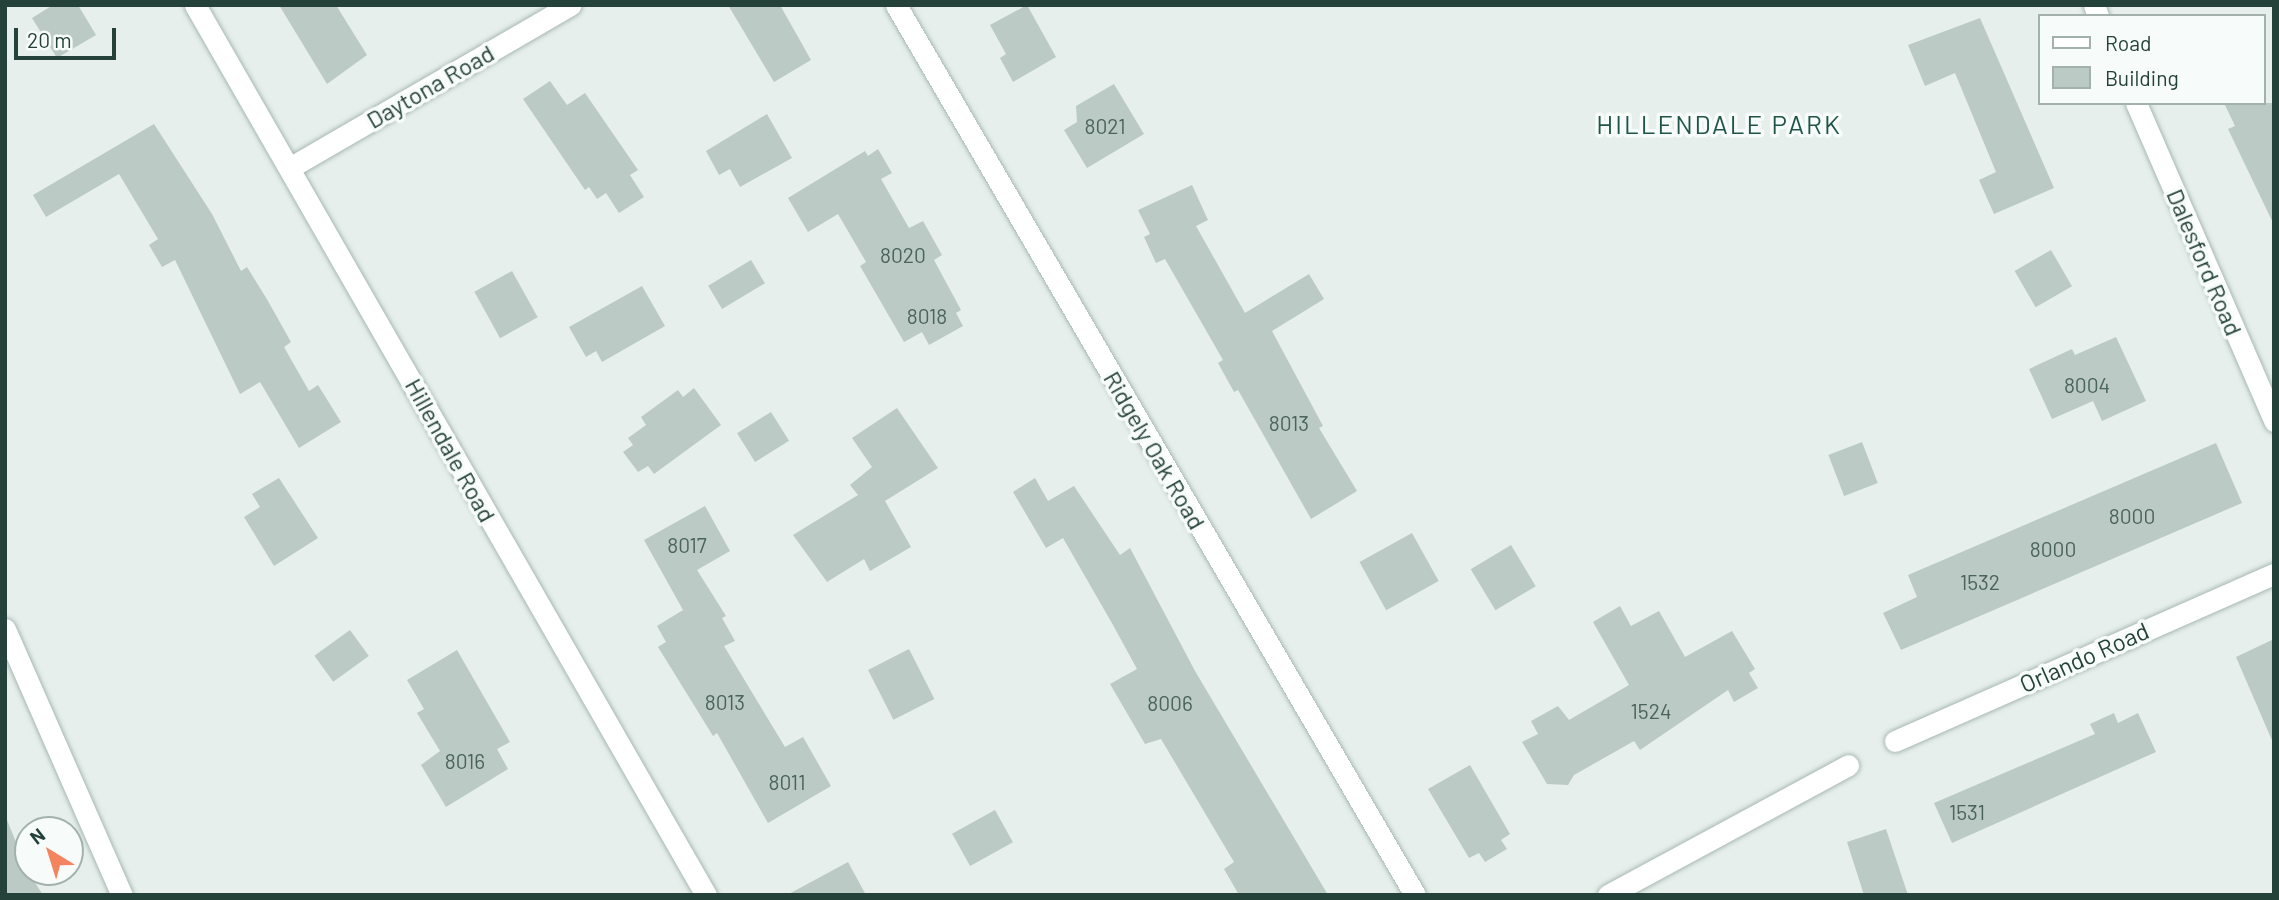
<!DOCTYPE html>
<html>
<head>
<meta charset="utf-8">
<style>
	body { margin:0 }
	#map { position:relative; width:2279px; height:900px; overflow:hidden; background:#e6efeb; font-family:Barlow,sans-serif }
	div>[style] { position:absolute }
	.building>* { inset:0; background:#bbcac4; transform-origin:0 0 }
	.roads { filter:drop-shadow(0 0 2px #a8b8b2) drop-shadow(0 0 2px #a8b8b2) }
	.minor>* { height:21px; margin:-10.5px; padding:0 10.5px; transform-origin:10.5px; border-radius:10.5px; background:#fff }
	span { translate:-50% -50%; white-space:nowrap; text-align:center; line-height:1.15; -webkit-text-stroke:7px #f7fbf9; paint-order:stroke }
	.number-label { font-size:21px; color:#4a645c }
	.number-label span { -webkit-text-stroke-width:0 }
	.street-label { font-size:24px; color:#24423a }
	.neighbourhood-label { font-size:26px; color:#1f5548; letter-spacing:2px }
	.frame { position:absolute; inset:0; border:7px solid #24423a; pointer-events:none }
	.legend { position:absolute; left:2038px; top:14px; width:228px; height:91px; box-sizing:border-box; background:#f7fbf9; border:2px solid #a3b1ad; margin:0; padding:9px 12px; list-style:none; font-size:21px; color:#24423a }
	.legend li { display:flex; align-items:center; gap:14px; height:35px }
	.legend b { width:35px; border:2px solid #a3b1ad }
	.north { position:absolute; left:14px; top:816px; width:70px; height:70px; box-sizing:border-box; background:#f7fbf9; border:2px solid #a3b1ad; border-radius:50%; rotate:322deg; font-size:19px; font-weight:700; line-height:28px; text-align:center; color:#24423a }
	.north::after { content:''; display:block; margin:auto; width:24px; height:32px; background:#f4845f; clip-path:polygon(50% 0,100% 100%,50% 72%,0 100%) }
	.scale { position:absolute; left:14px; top:28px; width:102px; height:32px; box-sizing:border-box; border:4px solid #24423a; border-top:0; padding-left:9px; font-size:21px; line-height:24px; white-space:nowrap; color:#24423a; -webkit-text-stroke:5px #f7fbf9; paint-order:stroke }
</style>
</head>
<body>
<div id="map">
	<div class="building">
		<div style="clip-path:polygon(53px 5px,78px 5px,96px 35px,57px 58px,32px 18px)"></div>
		<div style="clip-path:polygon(279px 5px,336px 5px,367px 55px,327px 84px)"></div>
		<div style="clip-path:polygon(728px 5px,780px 5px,811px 60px,774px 82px)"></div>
		<div style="clip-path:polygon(1027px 5px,1056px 57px,1013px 82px,1000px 58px,1006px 54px,990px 25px)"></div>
		<div style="clip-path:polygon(1980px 18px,2054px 188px,1994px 214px,1979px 180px,1996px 172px,1955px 73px,1925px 86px,1908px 45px)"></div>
		<div style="clip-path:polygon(550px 81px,567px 105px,585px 93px,638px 170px,630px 175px,644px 197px,619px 213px,606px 193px,597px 199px,589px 187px,585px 190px,523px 99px)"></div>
		<div style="clip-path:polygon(1114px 84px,1144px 134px,1087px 168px,1064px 130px,1077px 122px,1076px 106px)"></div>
		<div style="clip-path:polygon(2224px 103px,2274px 103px,2274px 225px,2228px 129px,2235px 126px)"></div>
		<div style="clip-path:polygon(767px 114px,792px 158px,740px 187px,730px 169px,719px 175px,706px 151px)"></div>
		<div style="clip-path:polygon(154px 124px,212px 214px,241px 271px,247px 267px,268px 301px,291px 342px,284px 347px,309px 391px,318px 385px,341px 422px,299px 448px,260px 382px,240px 394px,175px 260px,162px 267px,149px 245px,158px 239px,119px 174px,46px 217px,33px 195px)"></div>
		<div style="clip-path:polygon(878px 149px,892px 173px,881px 179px,909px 228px,923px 221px,942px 255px,934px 260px,961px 310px,956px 313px,963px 326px,929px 345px,922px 332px,904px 342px,860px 266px,866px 262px,838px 214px,808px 232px,788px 198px,865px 151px,868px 156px)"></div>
		<div style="clip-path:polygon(1192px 185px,1208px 220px,1196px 226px,1245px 313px,1309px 274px,1324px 299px,1272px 331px,1323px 426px,1319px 428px,1357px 491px,1311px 519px,1238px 390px,1234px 392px,1218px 363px,1223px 360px,1165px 259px,1156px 263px,1144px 237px,1150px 234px,1138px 210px)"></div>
		<div style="left:2051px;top:250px;width:42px;height:42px;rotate:60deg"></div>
		<div style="left:751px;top:260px;width:27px;height:50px;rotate:59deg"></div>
		<div style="left:512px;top:271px;width:53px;height:43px;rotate:61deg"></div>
		<div style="clip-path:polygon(642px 286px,665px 326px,602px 362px,596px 351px,586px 357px,569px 327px)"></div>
		<div style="clip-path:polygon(2116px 337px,2146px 401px,2102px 421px,2093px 401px,2052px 419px,2029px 369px,2072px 349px,2075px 355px)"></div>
		<div style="clip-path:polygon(694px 388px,721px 425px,654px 474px,648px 466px,638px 472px,623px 452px,633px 445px,628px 438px,646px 425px,641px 417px,678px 390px,683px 397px)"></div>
		<div style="clip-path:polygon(897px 408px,938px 468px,885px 501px,911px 547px,870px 571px,864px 559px,827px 582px,793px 535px,858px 495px,850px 485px,872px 467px,852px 438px)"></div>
		<div style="left:771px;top:412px;width:34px;height:40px;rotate:58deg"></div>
		<div style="left:1862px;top:442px;width:44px;height:36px;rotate:69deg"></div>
		<div style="clip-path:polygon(2216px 443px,2242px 503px,1901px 650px,1883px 613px,1917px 597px,1908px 575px)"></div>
		<div style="clip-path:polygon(279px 478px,318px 538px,274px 566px,244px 517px,260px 507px,252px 494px)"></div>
		<div style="clip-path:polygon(1035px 478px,1048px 501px,1074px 486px,1120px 555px,1130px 548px,1195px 671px,1328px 895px,1239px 895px,1224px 869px,1234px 862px,1161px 739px,1145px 744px,1110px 684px,1137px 669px,1113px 625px,1063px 538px,1046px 548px,1013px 492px)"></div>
		<div style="clip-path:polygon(705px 506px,730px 551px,697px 570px,726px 616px,722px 618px,735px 641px,724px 646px,785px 747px,803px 737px,831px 786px,768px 823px,717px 733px,713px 736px,658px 647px,666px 642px,657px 626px,683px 610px,644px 540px)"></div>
		<div style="left:1412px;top:533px;width:55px;height:60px;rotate:61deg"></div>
		<div style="left:1511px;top:545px;width:48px;height:47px;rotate:59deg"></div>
		<div style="clip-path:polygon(1620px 606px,1631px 626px,1659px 611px,1685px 657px,1732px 631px,1755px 669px,1749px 673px,1758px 688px,1734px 702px,1728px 690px,1640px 750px,1634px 741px,1574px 775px,1568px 785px,1547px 784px,1522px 742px,1538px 734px,1531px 721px,1558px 706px,1569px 720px,1629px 685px,1593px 622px)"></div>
		<div style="left:350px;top:630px;width:32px;height:44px;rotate:54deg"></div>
		<div style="clip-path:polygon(2274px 639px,2274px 745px,2236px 657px)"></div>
		<div style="left:909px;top:649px;width:56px;height:46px;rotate:63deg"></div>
		<div style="clip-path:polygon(457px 650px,510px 742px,497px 749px,508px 769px,446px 807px,421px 765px,440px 751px,417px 713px,424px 709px,407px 680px)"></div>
		<div style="clip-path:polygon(2114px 713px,2118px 723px,2138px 713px,2156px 752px,1952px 843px,1934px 803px,2095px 734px,2090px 724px)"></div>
		<div style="clip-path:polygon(1470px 765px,1510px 834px,1501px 840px,1507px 849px,1485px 862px,1479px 853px,1469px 858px,1428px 789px)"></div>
		<div style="left:995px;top:810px;width:37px;height:49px;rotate:61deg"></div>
		<div style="clip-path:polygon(5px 815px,28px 872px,43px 895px,5px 895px)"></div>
		<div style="clip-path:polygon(1886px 829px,1908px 895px,1864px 895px,1847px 842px)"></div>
		<div style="clip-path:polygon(848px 862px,866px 895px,787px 895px)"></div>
	</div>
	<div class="roads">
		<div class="minor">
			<div style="left:195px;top:5px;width:1026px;rotate:60.14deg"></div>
			<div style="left:896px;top:5px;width:1030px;rotate:59.75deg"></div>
			<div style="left:2094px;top:5px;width:12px;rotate:70deg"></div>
			<div style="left:2136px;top:103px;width:347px;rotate:66.5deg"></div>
			<div style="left:291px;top:167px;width:323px;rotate:-30.1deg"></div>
			<div style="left:5px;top:629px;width:291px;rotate:66.3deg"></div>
			<div style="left:1895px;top:741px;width:414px;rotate:-23.8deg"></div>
			<div style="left:1608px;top:895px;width:273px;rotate:-28.4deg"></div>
		</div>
	</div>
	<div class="number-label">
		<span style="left:1105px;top:126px">8021</span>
		<span style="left:903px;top:255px">8020</span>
		<span style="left:927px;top:316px">8018</span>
		<span style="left:2087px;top:385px">8004</span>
		<span style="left:1289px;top:423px">8013</span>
		<span style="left:2132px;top:516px">8000</span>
		<span style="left:687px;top:545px">8017</span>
		<span style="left:2053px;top:549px">8000</span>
		<span style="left:1980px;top:582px">1532</span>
		<span style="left:725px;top:702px">8013</span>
		<span style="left:1170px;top:703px">8006</span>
		<span style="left:1651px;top:711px">1524</span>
		<span style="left:465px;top:761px">8016</span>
		<span style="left:787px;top:782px">8011</span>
		<span style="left:1967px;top:812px">1531</span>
	</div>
	<div class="street-label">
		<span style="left:430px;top:86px;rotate:-30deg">Daytona Road</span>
		<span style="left:2205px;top:262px;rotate:67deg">Dalesford Road</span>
		<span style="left:451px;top:450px;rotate:61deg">Hillendale Road</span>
		<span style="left:1155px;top:450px;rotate:60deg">Ridgely Oak Road</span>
		<span style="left:2084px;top:657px;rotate:-24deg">Orlando Road</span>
	</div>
	<div class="neighbourhood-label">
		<span style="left:1719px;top:124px">HILLENDALE PARK</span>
	</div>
	<div class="frame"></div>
	<ul class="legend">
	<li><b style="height:9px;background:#fff"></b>Road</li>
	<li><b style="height:19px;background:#bbcac4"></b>Building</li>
	</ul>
	<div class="north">N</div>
	<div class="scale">20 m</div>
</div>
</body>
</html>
